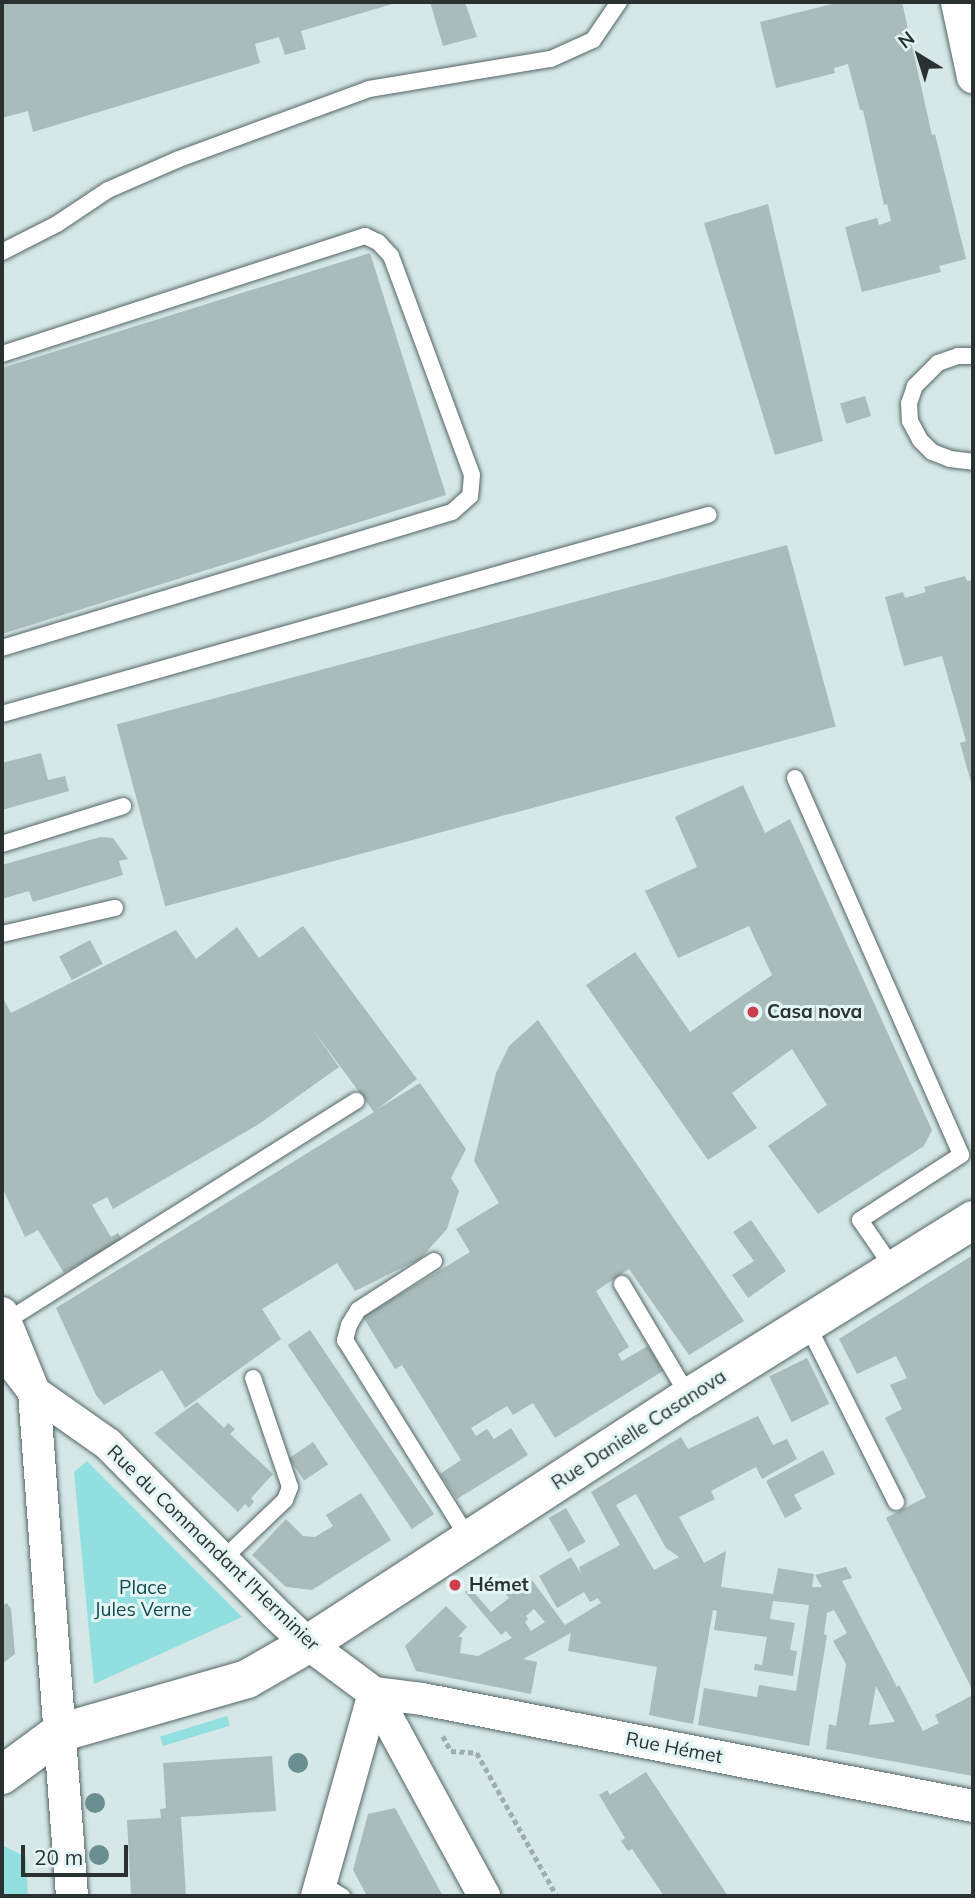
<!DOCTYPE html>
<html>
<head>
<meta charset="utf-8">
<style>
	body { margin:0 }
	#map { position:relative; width:975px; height:1898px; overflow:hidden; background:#d5e7e7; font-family:Mulish,sans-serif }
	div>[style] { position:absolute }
	.green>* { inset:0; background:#91dfdf; transform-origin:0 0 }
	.building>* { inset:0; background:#a9bbbb; transform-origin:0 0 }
	.path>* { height:4.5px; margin-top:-2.25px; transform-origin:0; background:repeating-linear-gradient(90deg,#9fadad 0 5px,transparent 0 8.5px) }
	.roads { filter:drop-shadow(0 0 2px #556565) drop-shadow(0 0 2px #556565) }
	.service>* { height:16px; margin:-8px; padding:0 8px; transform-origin:8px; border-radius:8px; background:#fff }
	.minor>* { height:32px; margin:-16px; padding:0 16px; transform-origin:16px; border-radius:16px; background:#fff }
	.secondary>* { height:38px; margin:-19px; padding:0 19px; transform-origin:19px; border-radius:19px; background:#fff }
	.trees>* { width:20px; height:20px; margin:-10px; border-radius:50%; background:#698f90 }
	.dots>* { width:19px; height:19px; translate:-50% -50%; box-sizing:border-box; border:4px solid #e2f5f4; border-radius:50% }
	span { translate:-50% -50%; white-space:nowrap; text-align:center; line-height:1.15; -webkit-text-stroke:6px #e2f5f4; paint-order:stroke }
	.poi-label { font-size:19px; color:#2a3131; font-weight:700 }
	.left { translate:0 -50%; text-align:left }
	.street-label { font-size:19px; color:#2a3131 }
	.park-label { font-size:19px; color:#104748 }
	.frame { position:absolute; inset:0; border:4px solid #2a3131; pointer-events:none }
	.north { position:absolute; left:884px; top:21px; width:70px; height:70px; -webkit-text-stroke:5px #e2f5f4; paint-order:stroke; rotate:322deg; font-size:19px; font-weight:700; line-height:28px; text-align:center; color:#2a3131 }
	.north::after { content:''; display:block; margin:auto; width:24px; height:32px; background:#2a3131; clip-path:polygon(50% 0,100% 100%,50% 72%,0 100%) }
	.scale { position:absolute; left:21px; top:1845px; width:107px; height:32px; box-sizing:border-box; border:4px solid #2a3131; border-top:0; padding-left:9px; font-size:21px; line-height:24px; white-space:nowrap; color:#2a3131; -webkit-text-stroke:5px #e2f5f4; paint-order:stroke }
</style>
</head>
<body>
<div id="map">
	<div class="green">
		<div style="clip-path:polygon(87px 1461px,242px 1617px,94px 1684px,74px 1472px)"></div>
		<div style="left:227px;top:1716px;width:10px;height:70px;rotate:73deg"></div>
		<div style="clip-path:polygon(2px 1845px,26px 1857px,28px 1896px,2px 1896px)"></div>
	</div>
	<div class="building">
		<div style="clip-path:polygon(2px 2px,399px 2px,301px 31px,306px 49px,285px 55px,279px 37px,255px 44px,260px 63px,33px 132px,28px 111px,2px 118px)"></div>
		<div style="clip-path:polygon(430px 2px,465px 2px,477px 37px,443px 46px)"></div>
		<div style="clip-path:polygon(840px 2px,902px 2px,932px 135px,935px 134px,966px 259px,939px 266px,941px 272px,862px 292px,845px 227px,877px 218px,879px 225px,891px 221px,887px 204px,884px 205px,863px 110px,860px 110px,848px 64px,834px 68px,835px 73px,776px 88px,760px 22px)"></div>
		<div style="clip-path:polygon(768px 204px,823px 441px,775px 455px,704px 223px)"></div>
		<div style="clip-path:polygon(370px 253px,446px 495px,2px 634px,2px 368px)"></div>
		<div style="left:865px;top:396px;width:21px;height:26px;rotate:73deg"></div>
		<div style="left:787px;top:545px;width:188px;height:694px;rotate:75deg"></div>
		<div style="clip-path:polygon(965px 576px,967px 581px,973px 580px,972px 786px,960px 743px,966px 741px,942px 656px,904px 666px,885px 597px,903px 592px,905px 598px,926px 592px,924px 587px)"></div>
		<div style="clip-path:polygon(41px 753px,48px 780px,65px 776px,69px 791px,2px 810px,2px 763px)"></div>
		<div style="clip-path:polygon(743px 785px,765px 833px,790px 819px,932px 1130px,924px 1146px,818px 1214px,768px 1146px,827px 1105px,792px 1049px,732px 1093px,757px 1128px,708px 1160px,586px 985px,635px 952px,690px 1032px,772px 975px,749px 926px,678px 958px,645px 891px,697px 867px,675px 817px)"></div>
		<div style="clip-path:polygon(100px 837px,113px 838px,128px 859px,119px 861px,123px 875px,33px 902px,29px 891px,2px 899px,2px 865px)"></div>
		<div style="clip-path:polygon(303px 926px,417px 1079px,376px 1110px,420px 1083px,466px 1149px,451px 1178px,459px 1191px,447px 1229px,420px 1259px,355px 1291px,337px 1263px,262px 1309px,281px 1339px,185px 1408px,162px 1370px,104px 1405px,96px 1395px,56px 1308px,374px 1112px,311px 1027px,339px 1067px,259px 1124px,113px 1209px,107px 1197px,92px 1205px,111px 1237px,118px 1233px,122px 1240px,64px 1273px,38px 1230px,25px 1237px,2px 1187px,2px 996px,11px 1013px,176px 930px,196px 959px,237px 927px,259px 958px)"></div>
		<div style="left:90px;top:940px;width:27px;height:35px;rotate:62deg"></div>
		<div style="clip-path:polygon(538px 1020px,744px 1321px,689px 1355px,629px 1269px,596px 1291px,629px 1347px,618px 1354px,622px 1361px,648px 1346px,663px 1371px,555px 1438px,533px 1403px,513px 1415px,507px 1406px,471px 1428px,476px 1436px,487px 1429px,494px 1439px,511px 1428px,528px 1455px,457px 1499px,440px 1474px,461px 1460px,402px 1365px,395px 1369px,363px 1317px,470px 1252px,456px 1229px,499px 1203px,474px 1161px,496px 1073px,509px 1046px)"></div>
		<div style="clip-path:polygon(751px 1220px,786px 1271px,748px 1298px,732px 1275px,754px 1261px,733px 1232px)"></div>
		<div style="clip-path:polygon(973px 1255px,973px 1691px,886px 1518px,926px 1497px,885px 1418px,902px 1409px,890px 1385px,907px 1378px,896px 1356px,857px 1374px,839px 1339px)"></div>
		<div style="left:310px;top:1330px;width:222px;height:27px;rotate:56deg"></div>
		<div style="left:807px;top:1358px;width:51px;height:42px;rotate:64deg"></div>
		<div style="clip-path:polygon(197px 1402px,224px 1428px,228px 1423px,235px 1429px,230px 1434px,273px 1474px,251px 1498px,254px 1502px,249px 1508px,245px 1504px,238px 1512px,154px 1433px)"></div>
		<div style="clip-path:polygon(evenodd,758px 1416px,773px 1445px,787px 1439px,797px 1459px,762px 1479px,756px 1467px,711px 1491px,715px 1499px,679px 1517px,704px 1563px,726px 1551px,721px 1587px,773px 1594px,778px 1568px,814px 1574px,812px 1587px,822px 1587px,815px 1575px,846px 1567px,852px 1578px,842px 1581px,897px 1687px,899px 1685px,923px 1731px,939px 1723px,935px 1715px,973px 1695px,973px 1776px,826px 1749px,829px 1724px,836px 1726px,846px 1664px,833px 1641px,847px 1633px,834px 1610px,827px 1613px,824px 1634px,827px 1635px,809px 1746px,698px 1725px,704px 1688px,757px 1697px,759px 1685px,796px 1691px,809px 1605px,773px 1601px,770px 1619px,795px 1623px,790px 1650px,797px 1651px,793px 1676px,754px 1670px,755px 1664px,762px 1665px,767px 1637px,714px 1630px,717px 1611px,713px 1610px,693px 1724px,649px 1715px,657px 1667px,568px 1651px,571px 1633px,523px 1659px,537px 1662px,531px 1694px,416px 1671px,405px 1646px,446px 1606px,467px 1627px,458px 1637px,462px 1637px,460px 1653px,478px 1656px,512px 1638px,506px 1631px,501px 1635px,465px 1592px,470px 1588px,491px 1612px,509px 1598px,505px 1593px,516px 1584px,520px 1589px,532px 1580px,565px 1625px,601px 1603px,598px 1598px,590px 1602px,584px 1592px,557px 1608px,539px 1576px,571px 1557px,581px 1574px,579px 1567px,620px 1545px,591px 1492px,681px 1437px,688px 1449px,758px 1416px,636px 1494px,666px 1548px,679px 1557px,654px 1570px,616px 1505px,636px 1494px,758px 1416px,534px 1609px,545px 1622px,531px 1631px,525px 1622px,528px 1619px,526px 1616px,534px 1609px,758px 1416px,876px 1686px,895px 1722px,869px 1725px,876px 1686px)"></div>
		<div style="left:313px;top:1442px;width:27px;height:29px;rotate:56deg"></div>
		<div style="clip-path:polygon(823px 1450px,835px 1474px,794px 1495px,802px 1509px,785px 1518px,766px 1481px)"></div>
		<div style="clip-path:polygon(361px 1493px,391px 1540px,312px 1590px,286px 1587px,252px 1555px,286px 1519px,303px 1536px,315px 1537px,333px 1526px,326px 1515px)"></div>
		<div style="left:566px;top:1508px;width:39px;height:20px;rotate:60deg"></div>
		<div style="clip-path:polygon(7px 1603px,11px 1609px,15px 1654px,2px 1664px,2px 1606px)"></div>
		<div style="clip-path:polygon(272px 1756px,276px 1811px,181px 1817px,186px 1896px,131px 1896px,127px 1820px,161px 1818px,160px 1809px,166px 1808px,163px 1763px)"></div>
		<div style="clip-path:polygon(646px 1772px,728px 1896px,664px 1896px,632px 1849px,628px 1851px,621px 1841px,625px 1838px,599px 1795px,607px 1790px,610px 1795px)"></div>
		<div style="clip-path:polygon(395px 1808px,432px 1876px,443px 1896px,367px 1896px,353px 1870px,368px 1814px)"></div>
	</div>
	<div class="path">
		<div style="left:443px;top:1736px;width:17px;rotate:62deg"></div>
		<div style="left:451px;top:1751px;width:26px;rotate:4deg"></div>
		<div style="left:477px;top:1753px;width:164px;rotate:60.8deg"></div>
	</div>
	<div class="roads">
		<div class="service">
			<div style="left:2px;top:252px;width:62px;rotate:-27deg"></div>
			<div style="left:57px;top:224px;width:61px;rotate:-33.7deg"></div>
			<div style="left:108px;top:190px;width:77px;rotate:-23.6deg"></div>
			<div style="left:179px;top:159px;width:202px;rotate:-20.2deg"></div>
			<div style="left:369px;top:89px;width:184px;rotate:-9.4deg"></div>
			<div style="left:551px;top:59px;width:46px;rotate:-24.3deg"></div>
			<div style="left:593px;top:40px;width:46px;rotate:-55.6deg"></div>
			<div style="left:2px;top:354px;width:382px;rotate:-18deg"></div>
			<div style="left:365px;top:236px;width:14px;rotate:25deg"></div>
			<div style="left:378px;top:242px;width:19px;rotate:47deg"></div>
			<div style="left:391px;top:256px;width:233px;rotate:69.7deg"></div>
			<div style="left:472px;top:475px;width:21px;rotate:95deg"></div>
			<div style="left:470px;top:496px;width:24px;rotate:138deg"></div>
			<div style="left:452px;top:512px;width:470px;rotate:163.2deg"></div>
			<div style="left:973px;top:356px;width:15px;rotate:180deg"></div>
			<div style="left:958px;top:356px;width:21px;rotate:161deg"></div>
			<div style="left:938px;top:363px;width:33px;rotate:135deg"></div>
			<div style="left:915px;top:386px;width:18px;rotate:109deg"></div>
			<div style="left:909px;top:403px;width:18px;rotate:87deg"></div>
			<div style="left:910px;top:421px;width:21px;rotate:62deg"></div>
			<div style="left:920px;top:440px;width:17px;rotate:45deg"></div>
			<div style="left:932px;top:452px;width:19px;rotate:21deg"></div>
			<div style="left:950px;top:459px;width:23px;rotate:7deg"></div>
			<div style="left:2px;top:714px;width:734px;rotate:-15.74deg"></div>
			<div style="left:795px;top:778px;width:412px;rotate:66.2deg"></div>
			<div style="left:961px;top:1155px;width:120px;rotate:147.2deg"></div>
			<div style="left:860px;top:1220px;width:58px;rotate:55.5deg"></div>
			<div style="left:2px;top:844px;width:127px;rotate:-17.4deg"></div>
			<div style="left:2px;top:934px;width:116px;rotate:-13deg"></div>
			<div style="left:434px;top:1261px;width:90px;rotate:147.2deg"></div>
			<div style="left:358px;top:1310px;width:17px;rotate:121deg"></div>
			<div style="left:349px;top:1325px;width:16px;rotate:105deg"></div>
			<div style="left:345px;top:1340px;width:234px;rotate:58.1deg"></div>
			<div style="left:622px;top:1284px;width:131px;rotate:59.3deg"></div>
			<div style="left:5px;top:1322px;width:415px;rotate:-32.2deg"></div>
			<div style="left:807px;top:1324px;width:199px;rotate:63.4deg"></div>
			<div style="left:222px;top:1560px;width:87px;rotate:-43.6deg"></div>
			<div style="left:285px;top:1500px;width:14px;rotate:-69deg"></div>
			<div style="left:290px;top:1487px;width:115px;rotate:-108.7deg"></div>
			<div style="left:320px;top:1883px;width:26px;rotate:31deg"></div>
		</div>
		<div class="minor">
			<div style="left:957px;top:2px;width:77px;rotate:78deg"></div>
			<div style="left:2px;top:1313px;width:85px;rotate:67.9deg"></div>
			<div style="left:34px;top:1392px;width:505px;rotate:85.69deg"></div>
			<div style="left:2px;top:1350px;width:53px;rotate:52.7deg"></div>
			<div style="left:34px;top:1392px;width:90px;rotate:35.1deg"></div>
			<div style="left:108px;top:1444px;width:236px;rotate:45.3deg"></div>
			<div style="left:274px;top:1612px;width:47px;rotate:43.3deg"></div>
			<div style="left:308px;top:1644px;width:82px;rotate:36.6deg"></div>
			<div style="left:374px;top:1693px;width:231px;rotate:61.5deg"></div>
			<div style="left:317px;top:1896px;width:211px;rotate:-74.3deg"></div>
			<div style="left:374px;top:1693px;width:48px;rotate:7.1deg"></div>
			<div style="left:422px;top:1699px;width:561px;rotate:10.99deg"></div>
		</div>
		<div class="secondary">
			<div style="left:2px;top:1775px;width:71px;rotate:-36.4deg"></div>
			<div style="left:59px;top:1733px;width:196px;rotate:-16deg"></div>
			<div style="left:247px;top:1679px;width:70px;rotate:-29.8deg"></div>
			<div style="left:308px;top:1644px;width:454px;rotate:-33deg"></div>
			<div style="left:689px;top:1397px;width:335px;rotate:-31.9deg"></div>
		</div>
	</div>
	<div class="trees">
		<div style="left:298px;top:1763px"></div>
		<div style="left:95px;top:1803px"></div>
		<div style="left:99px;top:1855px"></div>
	</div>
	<div class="dots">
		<div style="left:753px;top:1012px;background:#cf3f4b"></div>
		<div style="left:455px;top:1585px;background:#cf3f4b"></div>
	</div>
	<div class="poi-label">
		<span class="left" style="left:767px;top:1012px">Casa nova</span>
		<span class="left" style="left:469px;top:1585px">Hémet</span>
	</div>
	<div class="street-label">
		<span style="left:639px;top:1430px;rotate:-33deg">Rue Danielle Casanova</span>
		<span style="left:213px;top:1548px;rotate:44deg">Rue du Commandant l'Herminier</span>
		<span style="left:674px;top:1748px;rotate:11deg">Rue Hémet</span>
	</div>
	<div class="park-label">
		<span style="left:143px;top:1599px">Place<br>Jules Verne</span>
	</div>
	<div class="frame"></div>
	<div class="north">N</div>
	<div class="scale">20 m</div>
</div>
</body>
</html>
